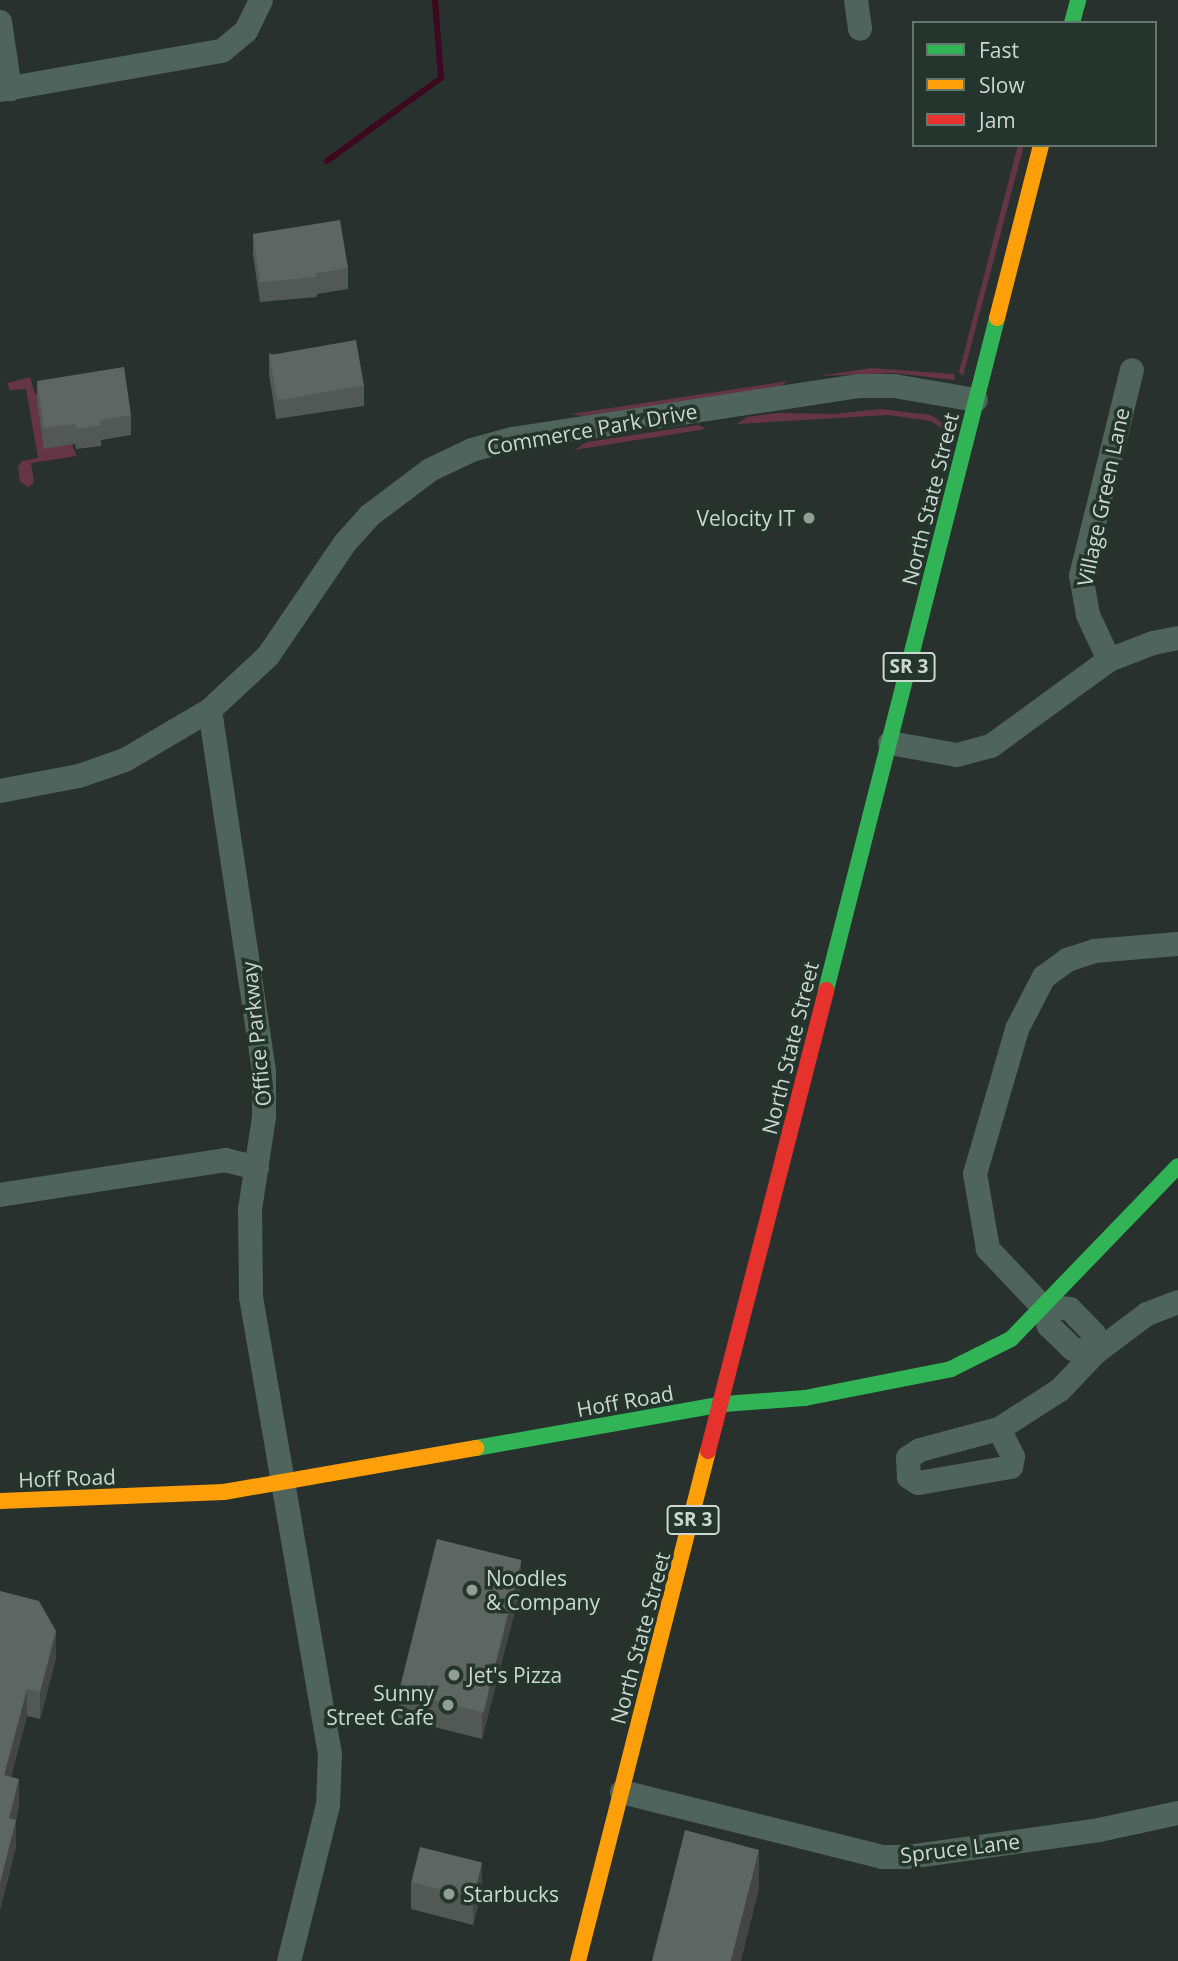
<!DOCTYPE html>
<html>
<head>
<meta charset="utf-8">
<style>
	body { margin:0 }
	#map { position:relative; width:1178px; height:1961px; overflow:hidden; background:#28312d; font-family:"Open Sans",sans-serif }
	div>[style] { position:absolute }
	.green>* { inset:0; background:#653545 }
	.stream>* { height:6px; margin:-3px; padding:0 3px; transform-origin:3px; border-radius:3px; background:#3d0920 }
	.street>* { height:24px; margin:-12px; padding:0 12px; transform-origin:12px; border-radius:12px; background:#4f645c }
	.fast>* { height:16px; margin:-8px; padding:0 8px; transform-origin:8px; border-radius:8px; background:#30b455 }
	.slow>* { height:16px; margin:-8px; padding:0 8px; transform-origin:8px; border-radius:8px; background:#ff9f0a }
	.jam>* { height:16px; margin:-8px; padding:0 8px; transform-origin:8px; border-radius:8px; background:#e5322d }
	.wall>* { inset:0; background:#515855 }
	.shaded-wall>* { inset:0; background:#424745 }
	.building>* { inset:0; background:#5e6663; transform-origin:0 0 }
	.dots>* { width:19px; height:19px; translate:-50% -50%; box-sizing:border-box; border:4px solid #24352e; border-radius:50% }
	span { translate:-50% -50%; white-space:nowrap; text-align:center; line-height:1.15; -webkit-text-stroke:7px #24352e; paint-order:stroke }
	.shield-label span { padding:2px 5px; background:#24352e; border:2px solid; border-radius:5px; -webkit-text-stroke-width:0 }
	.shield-label { font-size:19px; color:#ccd7d2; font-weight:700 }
	.street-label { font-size:21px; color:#ccd7d2 }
	.poi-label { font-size:21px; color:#ccd7d2 }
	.right { translate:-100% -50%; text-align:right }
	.left { translate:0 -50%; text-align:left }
	.legend { position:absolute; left:912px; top:21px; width:245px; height:126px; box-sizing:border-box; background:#24352e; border:2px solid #677670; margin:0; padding:9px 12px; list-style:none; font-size:21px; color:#ccd7d2 }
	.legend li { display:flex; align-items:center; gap:14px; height:35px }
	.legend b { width:35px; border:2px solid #677670 }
</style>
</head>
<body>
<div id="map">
	<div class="green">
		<div style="clip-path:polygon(1018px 145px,1024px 145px,963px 376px,959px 372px)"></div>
		<div style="clip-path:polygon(871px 368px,954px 374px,955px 380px,893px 373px,819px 376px)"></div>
		<div style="clip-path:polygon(30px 377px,35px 394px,49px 393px,77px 456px,31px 463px,34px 482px,29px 487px,20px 482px,18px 467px,22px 461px,38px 458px,26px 389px,10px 390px,7px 383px)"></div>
		<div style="clip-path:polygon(788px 381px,779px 387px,582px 416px,571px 414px)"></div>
		<div style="clip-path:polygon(880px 409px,931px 415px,944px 424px,941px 428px,931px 421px,888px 415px,737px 424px,747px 417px,778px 413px,834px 414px)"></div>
		<div style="clip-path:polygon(699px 425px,706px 429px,574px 450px,587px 442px)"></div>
	</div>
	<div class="stream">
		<div style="left:327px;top:161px;width:141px;rotate:-36.1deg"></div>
		<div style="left:441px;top:78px;width:78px;rotate:-94.4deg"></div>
	</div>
	<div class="street">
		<div style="left:856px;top:0;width:29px;rotate:82deg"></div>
		<div style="left:0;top:22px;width:68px;rotate:81.5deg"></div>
		<div style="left:0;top:90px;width:225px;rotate:-10deg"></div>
		<div style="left:222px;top:51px;width:31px;rotate:-40deg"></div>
		<div style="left:246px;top:31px;width:34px;rotate:-64deg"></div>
		<div style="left:1109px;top:660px;width:50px;rotate:-115deg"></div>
		<div style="left:1088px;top:615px;width:40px;rotate:-100deg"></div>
		<div style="left:1081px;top:576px;width:212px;rotate:-76.1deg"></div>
		<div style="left:210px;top:710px;width:365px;rotate:81.5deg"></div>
		<div style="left:264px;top:1071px;width:46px;rotate:90deg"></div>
		<div style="left:264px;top:1117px;width:94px;rotate:98.6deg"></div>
		<div style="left:250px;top:1210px;width:87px;rotate:89.3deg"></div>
		<div style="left:251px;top:1297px;width:463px;rotate:80.2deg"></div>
		<div style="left:330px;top:1753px;width:52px;rotate:92.2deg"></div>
		<div style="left:328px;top:1805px;width:161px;rotate:104deg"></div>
		<div style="left:890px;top:743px;width:68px;rotate:10.2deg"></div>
		<div style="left:957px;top:755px;width:35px;rotate:-15deg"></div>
		<div style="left:991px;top:746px;width:146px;rotate:-36.1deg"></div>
		<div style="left:1109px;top:660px;width:47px;rotate:-21.1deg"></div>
		<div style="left:1153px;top:643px;width:25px;rotate:-11deg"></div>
		<div style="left:0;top:791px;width:80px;rotate:-10.8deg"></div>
		<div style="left:79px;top:776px;width:49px;rotate:-19.2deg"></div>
		<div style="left:125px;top:760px;width:99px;rotate:-30.5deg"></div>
		<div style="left:210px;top:710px;width:79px;rotate:-43deg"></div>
		<div style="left:268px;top:656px;width:137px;rotate:-55.7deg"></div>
		<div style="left:345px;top:543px;width:36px;rotate:-48deg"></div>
		<div style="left:369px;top:516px;width:76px;rotate:-37deg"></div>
		<div style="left:430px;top:470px;width:47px;rotate:-25.5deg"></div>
		<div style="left:472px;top:450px;width:41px;rotate:-15.4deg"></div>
		<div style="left:512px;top:439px;width:350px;rotate:-8.7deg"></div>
		<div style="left:858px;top:386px;width:36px"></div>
		<div style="left:894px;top:386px;width:83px;rotate:9.7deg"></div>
		<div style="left:0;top:1195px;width:228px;rotate:-8.8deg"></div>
		<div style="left:225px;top:1160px;width:33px;rotate:14deg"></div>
		<div style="left:1042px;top:1306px;width:79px;rotate:-133.5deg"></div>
		<div style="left:988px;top:1249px;width:76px;rotate:-99.8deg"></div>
		<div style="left:975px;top:1174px;width:151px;rotate:-73.8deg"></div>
		<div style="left:1017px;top:1029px;width:59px;rotate:-62.6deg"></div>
		<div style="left:1044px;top:977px;width:29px;rotate:-36deg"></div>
		<div style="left:1067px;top:960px;width:28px;rotate:-18deg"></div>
		<div style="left:1094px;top:951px;width:84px;rotate:-4.8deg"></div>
		<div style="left:1042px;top:1306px;width:28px;rotate:6deg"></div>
		<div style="left:1070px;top:1309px;width:35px;rotate:46deg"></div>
		<div style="left:1094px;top:1334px;width:19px;rotate:87deg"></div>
		<div style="left:1095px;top:1353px;width:22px;rotate:-170deg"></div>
		<div style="left:1073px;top:1349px;width:33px;rotate:-136deg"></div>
		<div style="left:1049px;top:1326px;width:21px;rotate:-109deg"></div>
		<div style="left:999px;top:1429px;width:31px;rotate:63deg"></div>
		<div style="left:1013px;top:1457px;width:10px;rotate:101deg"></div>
		<div style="left:1011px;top:1467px;width:94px;rotate:170.2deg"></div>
		<div style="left:918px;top:1483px;width:11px;rotate:-146deg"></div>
		<div style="left:909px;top:1477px;width:19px;rotate:-93deg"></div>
		<div style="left:908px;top:1458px;width:14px;rotate:-34deg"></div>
		<div style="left:920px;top:1450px;width:82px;rotate:-14.9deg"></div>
		<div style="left:999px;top:1429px;width:72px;rotate:-32.6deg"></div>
		<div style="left:1060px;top:1390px;width:51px;rotate:-46.6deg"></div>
		<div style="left:1095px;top:1353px;width:65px;rotate:-36.9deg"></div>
		<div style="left:1147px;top:1314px;width:33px;rotate:-21deg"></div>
		<div style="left:622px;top:1792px;width:269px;rotate:14deg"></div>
		<div style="left:883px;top:1857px;width:25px"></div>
		<div style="left:908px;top:1857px;width:193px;rotate:-8deg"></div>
		<div style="left:1099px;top:1830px;width:81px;rotate:-12.1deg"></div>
	</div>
	<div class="fast">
		<div style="left:1072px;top:23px;width:24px;rotate:-75deg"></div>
		<div style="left:826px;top:990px;width:693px;rotate:-75.72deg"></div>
		<div style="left:476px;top:1448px;width:252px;rotate:-10.1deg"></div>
		<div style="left:724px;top:1404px;width:81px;rotate:-4.2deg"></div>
		<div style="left:805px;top:1398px;width:149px;rotate:-11.2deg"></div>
		<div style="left:951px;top:1369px;width:67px;rotate:-26.6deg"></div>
		<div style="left:1011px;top:1339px;width:240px;rotate:-46deg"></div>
	</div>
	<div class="slow">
		<div style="left:997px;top:318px;width:179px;rotate:-75.7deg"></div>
		<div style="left:0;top:1501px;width:224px;rotate:-2.3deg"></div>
		<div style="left:224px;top:1492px;width:256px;rotate:-9.9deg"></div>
		<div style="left:578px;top:1961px;width:526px;rotate:-75.7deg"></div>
	</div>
	<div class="jam">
		<div style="left:708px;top:1451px;width:476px;rotate:-75.6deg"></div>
	</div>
	<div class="wall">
		<div style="clip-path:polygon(253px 234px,348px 268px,348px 289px,317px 294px,317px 297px,260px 302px,253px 255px)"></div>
		<div style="clip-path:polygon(269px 353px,364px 385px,364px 406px,276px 419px,269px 374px)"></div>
		<div style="clip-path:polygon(37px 381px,131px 415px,131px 435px,101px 440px,101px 446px,76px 449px,75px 444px,44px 449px,37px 401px)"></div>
		<div style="clip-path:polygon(521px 1587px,482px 1739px,398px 1718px,398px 1691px)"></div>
		<div style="clip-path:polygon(0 1591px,56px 1658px,40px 1719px,27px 1716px,11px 1777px,19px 1806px,16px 1820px,16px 1847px,0 1910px)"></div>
		<div style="clip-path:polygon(411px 1882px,482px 1890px,473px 1925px,411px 1909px)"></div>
	</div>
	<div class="shaded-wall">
		<div style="clip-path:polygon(521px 1560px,521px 1587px,482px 1739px,482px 1712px)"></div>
		<div style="clip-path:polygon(56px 1631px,56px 1658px,40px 1719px,40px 1692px)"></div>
		<div style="clip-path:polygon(27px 1689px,27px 1716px,4px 1802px,4px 1775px)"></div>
		<div style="clip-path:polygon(19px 1779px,19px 1806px,16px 1820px,16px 1847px,0 1910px,0 1883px,9px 1818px)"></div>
		<div style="clip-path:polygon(759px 1850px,759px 1889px,741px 1961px,731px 1961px)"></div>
		<div style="clip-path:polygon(482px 1863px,482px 1890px,473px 1925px,473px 1898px)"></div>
	</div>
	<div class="building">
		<div style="clip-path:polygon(340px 220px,348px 268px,316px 273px,317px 277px,260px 282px,253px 234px)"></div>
		<div style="left:356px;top:340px;width:46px;height:88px;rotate:80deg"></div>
		<div style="clip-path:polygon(124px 367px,131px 415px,100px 420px,101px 425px,76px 429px,75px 424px,44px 428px,37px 381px)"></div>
		<div style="left:437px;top:1539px;width:87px;height:157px;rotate:14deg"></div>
		<div style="clip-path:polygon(0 1591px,39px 1601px,56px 1631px,40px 1692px,27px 1689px,4px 1775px,19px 1779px,9px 1818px,16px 1820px,0 1883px)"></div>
		<div style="clip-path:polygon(685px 1830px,759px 1850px,731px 1961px,652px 1961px)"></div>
		<div style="left:420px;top:1847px;width:64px;height:36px;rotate:14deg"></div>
	</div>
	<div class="dots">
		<div style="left:809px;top:518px;background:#939d98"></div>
		<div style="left:472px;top:1590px;background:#939d98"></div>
		<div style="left:454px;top:1675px;background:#939d98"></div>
		<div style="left:448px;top:1705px;background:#939d98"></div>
		<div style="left:449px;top:1894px;background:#939d98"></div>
	</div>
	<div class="shield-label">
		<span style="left:909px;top:667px">SR 3</span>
		<span style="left:693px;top:1520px">SR 3</span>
	</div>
	<div class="street-label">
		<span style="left:592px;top:429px;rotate:-10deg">Commerce Park Drive</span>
		<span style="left:1103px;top:497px;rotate:-78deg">Village Green Lane</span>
		<span style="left:930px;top:499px;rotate:-76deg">North State Street</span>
		<span style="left:256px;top:1034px;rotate:-96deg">Office Parkway</span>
		<span style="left:790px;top:1048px;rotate:-76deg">North State Street</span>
		<span style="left:625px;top:1401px;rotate:-10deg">Hoff Road</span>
		<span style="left:67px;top:1478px;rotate:-2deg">Hoff Road</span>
		<span style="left:640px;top:1638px;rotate:-75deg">North State Street</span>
		<span style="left:960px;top:1848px;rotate:-7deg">Spruce Lane</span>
	</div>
	<div class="poi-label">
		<span class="right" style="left:795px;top:518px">Velocity IT</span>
		<span class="left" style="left:486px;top:1590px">Noodles<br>&amp; Company</span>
		<span class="left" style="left:468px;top:1675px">Jet's Pizza</span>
		<span class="right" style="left:434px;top:1705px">Sunny<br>Street Cafe</span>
		<span class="left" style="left:463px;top:1894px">Starbucks</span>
	</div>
	<ul class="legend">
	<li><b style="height:9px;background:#30b455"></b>Fast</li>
	<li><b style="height:9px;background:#ff9f0a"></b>Slow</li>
	<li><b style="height:9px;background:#e5322d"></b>Jam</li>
	</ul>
</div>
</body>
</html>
